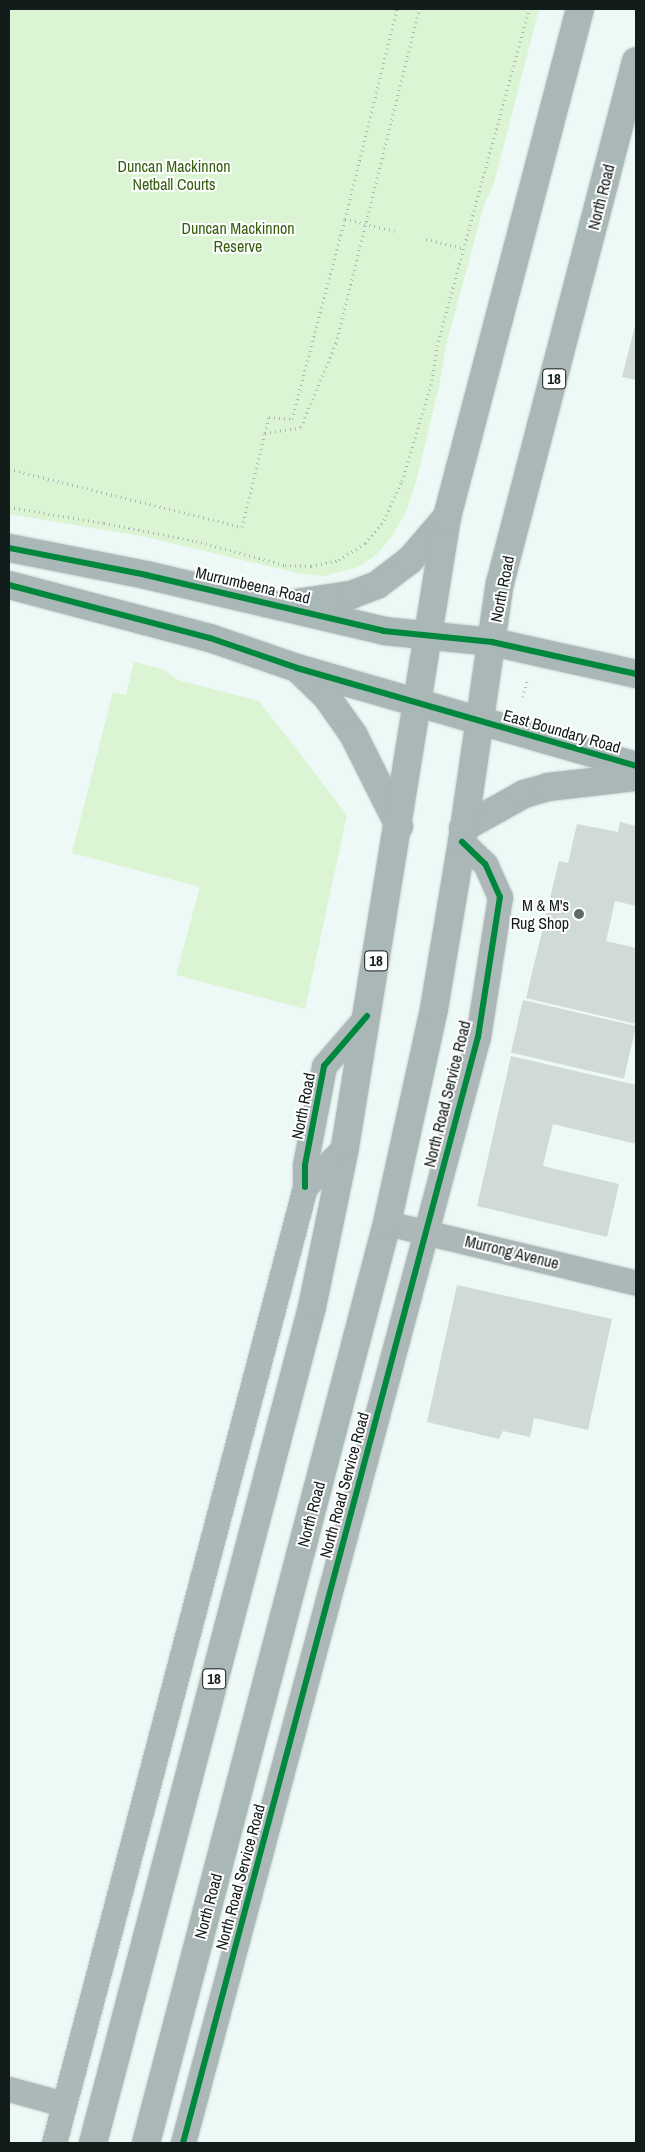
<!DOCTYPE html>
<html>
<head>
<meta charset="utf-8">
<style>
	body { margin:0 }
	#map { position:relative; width:645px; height:2152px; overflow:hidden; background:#edf9f6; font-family:"Archivo Narrow",sans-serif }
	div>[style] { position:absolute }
	.green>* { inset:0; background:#dbf4d3 }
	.building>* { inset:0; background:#d0dad6; transform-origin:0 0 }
	.path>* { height:3px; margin-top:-1.5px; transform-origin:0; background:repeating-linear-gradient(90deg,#abb6b5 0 1px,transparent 0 5px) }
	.roads { filter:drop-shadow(0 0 1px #cbd5d2) drop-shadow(0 0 1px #cbd5d2) }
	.minor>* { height:25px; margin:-12.5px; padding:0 12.5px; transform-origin:12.5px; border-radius:12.5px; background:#acb8b8 }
	.secondary>* { height:28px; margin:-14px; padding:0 14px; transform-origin:14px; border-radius:14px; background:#a9b7b6 }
	.trunk>* { height:28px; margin:-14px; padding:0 14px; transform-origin:14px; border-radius:14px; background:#a9b7b7 }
	.cycleway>* { height:6px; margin:-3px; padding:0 3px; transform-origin:3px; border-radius:3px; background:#00873e }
	.dots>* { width:14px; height:14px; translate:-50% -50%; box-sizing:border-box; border:2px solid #fff; border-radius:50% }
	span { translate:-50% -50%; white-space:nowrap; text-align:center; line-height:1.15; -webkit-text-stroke:4px #fff; paint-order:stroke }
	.shield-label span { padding:1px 4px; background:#fff; border:1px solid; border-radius:4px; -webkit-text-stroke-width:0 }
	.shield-label { font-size:15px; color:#121c1a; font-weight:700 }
	.park-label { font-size:16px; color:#355e0e }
	.street-label { font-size:16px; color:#121c1a }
	.poi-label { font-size:16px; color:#121c1a }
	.right { translate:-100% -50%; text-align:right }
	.frame { position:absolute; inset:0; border:10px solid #121c1a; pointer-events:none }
</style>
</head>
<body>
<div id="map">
	<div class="green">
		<div style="clip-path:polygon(9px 9px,539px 9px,494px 183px,484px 205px,446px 346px,439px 387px,415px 485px,405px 514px,392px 536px,377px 554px,358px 567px,324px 576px,301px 574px,146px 537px,9px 514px)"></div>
		<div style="clip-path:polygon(134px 662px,163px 669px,178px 680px,259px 701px,347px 815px,305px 1009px,176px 975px,200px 887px,72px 853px,113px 692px,126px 695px)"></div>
	</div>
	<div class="building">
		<div style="clip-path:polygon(636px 322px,636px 380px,622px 377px)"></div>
		<div style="clip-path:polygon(620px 822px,636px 826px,636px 906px,615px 901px,606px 941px,636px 948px,636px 1024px,526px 998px,559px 861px,568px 863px,577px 824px,618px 832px)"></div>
		<div style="left:523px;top:1000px;width:116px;height:54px;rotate:13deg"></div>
		<div style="clip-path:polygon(511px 1056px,636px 1085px,636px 1144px,553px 1124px,543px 1166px,619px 1184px,607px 1237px,477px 1206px)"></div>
		<div style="clip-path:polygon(457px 1285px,612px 1319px,588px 1430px,534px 1418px,530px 1437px,503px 1431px,499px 1439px,427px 1422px)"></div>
	</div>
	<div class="path">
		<div style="left:345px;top:219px;width:51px;rotate:13.5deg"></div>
		<div style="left:426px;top:239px;width:38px;rotate:14deg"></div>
		<div style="left:265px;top:433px;width:16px;rotate:-76deg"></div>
		<div style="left:269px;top:417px;width:23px;rotate:5deg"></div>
		<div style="left:292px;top:419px;width:207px;rotate:-75.2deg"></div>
		<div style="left:345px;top:219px;width:216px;rotate:-76.1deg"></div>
		<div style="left:9px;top:469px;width:240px;rotate:14deg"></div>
		<div style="left:242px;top:527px;width:97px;rotate:-76.3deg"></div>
		<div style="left:265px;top:433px;width:36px;rotate:-9deg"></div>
		<div style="left:301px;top:427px;width:91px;rotate:-67.4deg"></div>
		<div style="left:336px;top:343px;width:344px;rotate:-76deg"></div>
		<div style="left:9px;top:507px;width:96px;rotate:9.6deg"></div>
		<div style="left:104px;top:523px;width:94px;rotate:11.1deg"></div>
		<div style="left:196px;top:541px;width:92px;rotate:15.1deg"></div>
		<div style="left:285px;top:565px;width:26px;rotate:2deg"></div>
		<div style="left:311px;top:566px;width:29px;rotate:-12deg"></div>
		<div style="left:339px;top:560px;width:31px;rotate:-33deg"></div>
		<div style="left:365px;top:543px;width:30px;rotate:-50deg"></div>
		<div style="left:384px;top:520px;width:43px;rotate:-65.2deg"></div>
		<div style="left:402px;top:481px;width:100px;rotate:-73.2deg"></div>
		<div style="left:431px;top:385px;width:39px;rotate:-81deg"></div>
		<div style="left:437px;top:346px;width:349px;rotate:-74.7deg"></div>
		<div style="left:523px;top:697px;width:16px;rotate:-76deg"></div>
	</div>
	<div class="roads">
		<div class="minor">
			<div style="left:305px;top:1187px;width:22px;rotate:-90deg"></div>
			<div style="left:305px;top:1165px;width:101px;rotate:-79.1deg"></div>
			<div style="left:324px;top:1066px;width:66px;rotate:-49.3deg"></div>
			<div style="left:387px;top:1223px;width:256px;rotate:13.5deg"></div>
			<div style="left:9px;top:2089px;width:57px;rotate:15.3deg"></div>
			<div style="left:54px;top:2143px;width:988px;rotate:-75.29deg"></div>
			<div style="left:305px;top:1187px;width:57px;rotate:-45deg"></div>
			<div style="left:183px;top:2143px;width:1145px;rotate:-75.07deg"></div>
			<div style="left:478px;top:1037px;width:142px;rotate:-81.1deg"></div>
			<div style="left:500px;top:897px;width:36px;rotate:-114deg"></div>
			<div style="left:485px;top:864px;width:32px;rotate:-136deg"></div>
		</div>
		<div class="secondary">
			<div style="left:9px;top:548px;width:140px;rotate:11.1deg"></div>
			<div style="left:146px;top:575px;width:244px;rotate:13.2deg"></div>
			<div style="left:384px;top:631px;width:109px;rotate:5.8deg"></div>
			<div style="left:492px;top:642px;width:148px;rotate:12.5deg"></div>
			<div style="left:9px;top:585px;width:208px;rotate:14.8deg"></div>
			<div style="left:210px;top:638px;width:92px;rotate:19deg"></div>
			<div style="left:297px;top:668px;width:353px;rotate:16.1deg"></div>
			<div style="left:295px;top:603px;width:57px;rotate:-8.1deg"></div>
			<div style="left:351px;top:595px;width:28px;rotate:-21deg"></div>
			<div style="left:377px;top:585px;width:41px;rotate:-37.1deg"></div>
			<div style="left:410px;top:560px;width:57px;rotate:-49.3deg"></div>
			<div style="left:300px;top:671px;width:36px;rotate:44deg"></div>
			<div style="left:326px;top:696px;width:47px;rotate:54.6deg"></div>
			<div style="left:353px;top:734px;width:103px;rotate:63.4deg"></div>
			<div style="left:463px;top:828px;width:70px;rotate:-29.1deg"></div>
			<div style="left:524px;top:794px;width:25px;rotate:-16deg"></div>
			<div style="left:548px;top:787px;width:89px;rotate:-6.5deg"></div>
		</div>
		<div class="trunk">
			<div style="left:93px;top:2143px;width:864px;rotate:-75.32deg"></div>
			<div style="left:312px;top:1307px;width:163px;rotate:-78.3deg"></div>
			<div style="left:345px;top:1147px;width:638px;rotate:-80.8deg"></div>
			<div style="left:447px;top:517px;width:525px;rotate:-75.33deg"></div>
			<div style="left:146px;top:2143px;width:951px;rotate:-75.32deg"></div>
			<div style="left:387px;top:1223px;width:219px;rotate:-77.6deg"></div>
			<div style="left:434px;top:1009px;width:169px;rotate:-80.5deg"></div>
			<div style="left:462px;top:842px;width:262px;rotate:-81.7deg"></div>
			<div style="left:500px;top:583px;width:539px;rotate:-75.4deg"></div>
		</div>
	</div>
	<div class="cycleway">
		<div style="left:9px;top:548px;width:140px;rotate:11.1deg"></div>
		<div style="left:146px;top:575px;width:244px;rotate:13.2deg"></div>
		<div style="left:384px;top:631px;width:109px;rotate:5.8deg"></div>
		<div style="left:492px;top:642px;width:148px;rotate:12.5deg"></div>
		<div style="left:9px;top:585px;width:208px;rotate:14.8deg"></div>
		<div style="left:210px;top:638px;width:92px;rotate:19deg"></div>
		<div style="left:297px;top:668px;width:353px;rotate:16.1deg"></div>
		<div style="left:305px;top:1187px;width:22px;rotate:-90deg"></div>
		<div style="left:305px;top:1165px;width:101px;rotate:-79.1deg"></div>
		<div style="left:324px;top:1066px;width:66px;rotate:-49.3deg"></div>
		<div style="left:183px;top:2143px;width:1145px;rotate:-75.07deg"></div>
		<div style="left:478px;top:1037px;width:142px;rotate:-81.1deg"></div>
		<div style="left:500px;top:897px;width:36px;rotate:-114deg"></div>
		<div style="left:485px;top:864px;width:32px;rotate:-136deg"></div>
	</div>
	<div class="dots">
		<div style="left:579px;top:914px;background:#5f6967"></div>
	</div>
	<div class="shield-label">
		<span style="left:554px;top:379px">18</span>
		<span style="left:376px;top:961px">18</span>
		<span style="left:214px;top:1679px">18</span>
	</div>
	<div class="park-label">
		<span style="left:174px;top:175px">Duncan Mackinnon<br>Netball Courts</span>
		<span style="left:238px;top:237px">Duncan Mackinnon<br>Reserve</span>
	</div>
	<div class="street-label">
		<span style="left:601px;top:197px;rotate:-76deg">North Road</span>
		<span style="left:253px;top:585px;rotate:13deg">Murrumbeena Road</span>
		<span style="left:502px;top:589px;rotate:-79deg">North Road</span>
		<span style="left:562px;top:731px;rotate:16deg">East Boundary Road</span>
		<span style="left:447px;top:1094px;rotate:-76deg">North Road Service Road</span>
		<span style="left:303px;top:1106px;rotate:-79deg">North Road</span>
		<span style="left:512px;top:1252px;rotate:14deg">Murrong Avenue</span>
		<span style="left:344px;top:1485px;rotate:-75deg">North Road Service Road</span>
		<span style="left:311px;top:1514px;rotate:-75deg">North Road</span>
		<span style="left:240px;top:1877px;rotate:-75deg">North Road Service Road</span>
		<span style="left:208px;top:1906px;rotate:-75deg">North Road</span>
	</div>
	<div class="poi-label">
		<span class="right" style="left:569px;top:914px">M &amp; M's<br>Rug Shop</span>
	</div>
	<div class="frame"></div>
</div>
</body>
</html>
